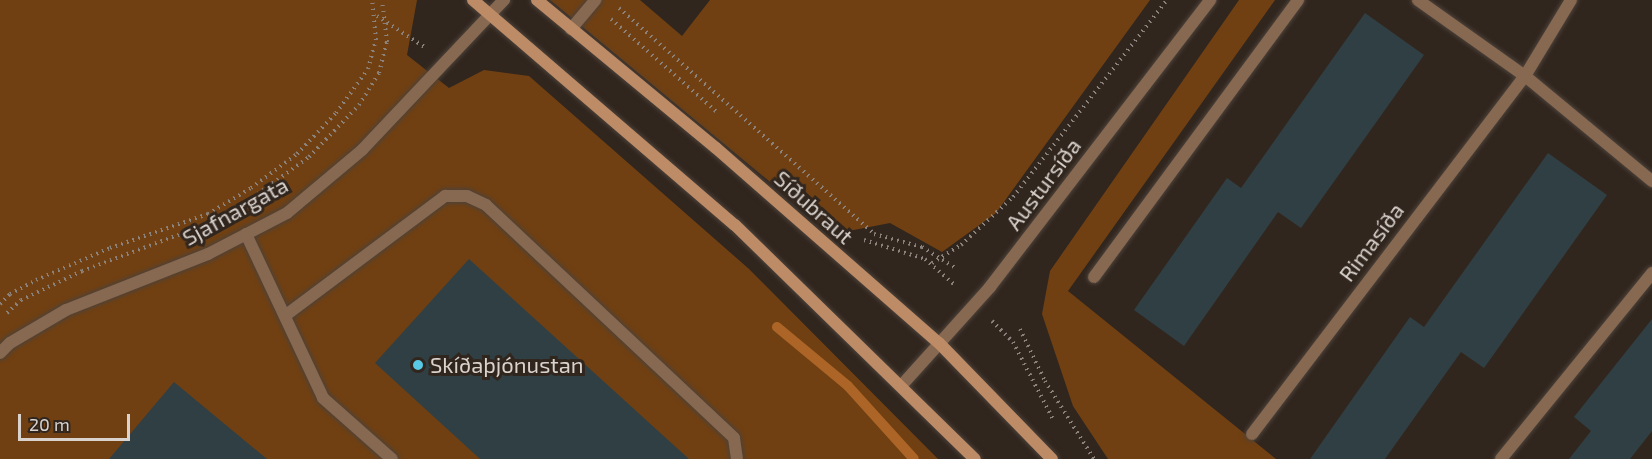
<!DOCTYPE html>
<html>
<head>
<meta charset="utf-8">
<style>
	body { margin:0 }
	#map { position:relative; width:1652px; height:459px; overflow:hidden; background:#31261e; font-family:"Exo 2",sans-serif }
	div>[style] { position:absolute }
	.green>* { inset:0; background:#714012 }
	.stream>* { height:10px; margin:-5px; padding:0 5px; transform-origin:5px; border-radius:5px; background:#ac6527 }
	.building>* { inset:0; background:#303f44 }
	.path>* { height:4px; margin-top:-2px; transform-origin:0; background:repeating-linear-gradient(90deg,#8b827b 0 1.5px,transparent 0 6px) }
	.roads { filter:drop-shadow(0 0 2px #4c423a) drop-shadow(0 0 2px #4c423a) }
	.lane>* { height:12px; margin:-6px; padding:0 6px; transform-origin:6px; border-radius:6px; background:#876851 }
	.street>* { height:12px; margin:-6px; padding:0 6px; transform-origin:6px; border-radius:6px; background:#876851 }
	.secondary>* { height:12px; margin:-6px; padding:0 6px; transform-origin:6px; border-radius:6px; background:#bd8b66 }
	.dots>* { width:16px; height:16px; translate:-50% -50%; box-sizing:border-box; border:3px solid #31261e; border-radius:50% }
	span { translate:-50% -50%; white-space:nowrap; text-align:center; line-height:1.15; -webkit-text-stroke:6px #31261e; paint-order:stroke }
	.street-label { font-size:22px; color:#d9d2cd }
	.poi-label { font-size:22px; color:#d9d2cd }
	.left { translate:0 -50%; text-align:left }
	.scale { position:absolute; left:18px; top:414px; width:112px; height:27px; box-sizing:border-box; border:3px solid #d9d2cd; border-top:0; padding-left:8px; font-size:18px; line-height:21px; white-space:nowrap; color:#d9d2cd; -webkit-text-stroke:4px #31261e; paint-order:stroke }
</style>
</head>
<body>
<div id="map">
	<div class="green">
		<div style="clip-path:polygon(0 0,417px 0,407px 55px,449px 88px,484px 70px,529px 76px,749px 269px,938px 459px,0 459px)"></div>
		<div style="clip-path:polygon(550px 0,640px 0,682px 36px,710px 0,1150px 0,996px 213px,942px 252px,890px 223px,833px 234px)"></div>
		<div style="clip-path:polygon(1239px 0,1275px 0,1068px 291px,1276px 459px,1108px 459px,1073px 406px,1042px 314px,1050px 271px)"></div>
	</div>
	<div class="stream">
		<div style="left:777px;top:327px;width:92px;rotate:39.7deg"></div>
		<div style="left:848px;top:386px;width:98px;rotate:47.9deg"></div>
	</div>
	<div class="building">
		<div style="clip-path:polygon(1365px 13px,1424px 55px,1301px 228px,1278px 212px,1184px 346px,1134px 310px,1227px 178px,1241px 188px)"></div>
		<div style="clip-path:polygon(1548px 153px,1607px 195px,1484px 368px,1461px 352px,1385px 459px,1310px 459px,1410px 317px,1424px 327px)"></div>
		<div style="clip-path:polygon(469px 259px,689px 459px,480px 459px,375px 363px)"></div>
		<div style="clip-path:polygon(1652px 319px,1652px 431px,1630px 459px,1569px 459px,1591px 431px,1574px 417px)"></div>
		<div style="clip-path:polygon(174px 382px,267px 459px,109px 459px)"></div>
	</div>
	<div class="path">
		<div style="left:619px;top:8px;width:341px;rotate:41.5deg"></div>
		<div style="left:874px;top:234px;width:50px;rotate:15.2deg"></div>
		<div style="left:922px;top:247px;width:38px;rotate:32deg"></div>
		<div style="left:377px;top:16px;width:59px;rotate:33.1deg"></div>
		<div style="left:611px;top:19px;width:142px;rotate:41.3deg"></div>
		<div style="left:248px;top:201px;width:75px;rotate:-35.8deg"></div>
		<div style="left:309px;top:157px;width:72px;rotate:-46.1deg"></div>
		<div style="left:359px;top:105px;width:38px;rotate:-58deg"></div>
		<div style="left:379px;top:73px;width:32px;rotate:-76deg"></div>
		<div style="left:387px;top:42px;width:42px;rotate:-96.8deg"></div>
		<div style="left:864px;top:240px;width:64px;rotate:17.3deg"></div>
		<div style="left:925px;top:259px;width:41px;rotate:41.1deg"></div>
		<div style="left:932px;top:263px;width:34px;rotate:-32deg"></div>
		<div style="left:961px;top:245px;width:71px;rotate:-42.7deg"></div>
		<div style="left:1013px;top:197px;width:250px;rotate:-52deg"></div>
		<div style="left:0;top:304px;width:14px;rotate:-45deg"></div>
		<div style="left:10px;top:294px;width:30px;rotate:-28deg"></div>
		<div style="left:36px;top:280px;width:81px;rotate:-23.4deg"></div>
		<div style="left:110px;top:248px;width:104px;rotate:-19.1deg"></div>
		<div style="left:208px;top:214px;width:50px;rotate:-31.2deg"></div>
		<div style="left:251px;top:188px;width:57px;rotate:-36.5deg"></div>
		<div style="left:297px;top:154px;width:57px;rotate:-46.4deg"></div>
		<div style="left:336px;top:113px;width:54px;rotate:-54deg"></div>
		<div style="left:368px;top:69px;width:30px;rotate:-75deg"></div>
		<div style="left:376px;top:40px;width:40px;rotate:-95.7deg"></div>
		<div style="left:7px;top:313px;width:19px;rotate:-43deg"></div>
		<div style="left:21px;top:300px;width:68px;rotate:-25.4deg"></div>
		<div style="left:82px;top:271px;width:125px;rotate:-20.6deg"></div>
		<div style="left:992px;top:321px;width:30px;rotate:45deg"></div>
		<div style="left:1013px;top:342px;width:89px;rotate:62.6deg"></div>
		<div style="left:1020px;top:329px;width:58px;rotate:64.3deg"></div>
		<div style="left:1045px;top:381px;width:92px;rotate:57.9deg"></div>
	</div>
	<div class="roads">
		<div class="lane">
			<div style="left:571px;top:29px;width:38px;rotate:-50deg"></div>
			<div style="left:246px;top:234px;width:181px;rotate:64.8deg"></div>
			<div style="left:323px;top:398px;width:92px;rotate:41.5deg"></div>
			<div style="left:286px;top:315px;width:199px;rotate:-36.8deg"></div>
			<div style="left:445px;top:196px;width:22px"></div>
			<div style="left:467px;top:196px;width:21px;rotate:25deg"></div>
			<div style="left:486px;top:205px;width:340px;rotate:43.2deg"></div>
			<div style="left:734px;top:438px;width:21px;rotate:82deg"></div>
		</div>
		<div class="street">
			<div style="left:1418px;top:0;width:131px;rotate:35.4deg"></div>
			<div style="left:1525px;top:76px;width:165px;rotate:39.6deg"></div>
			<div style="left:1094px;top:277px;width:344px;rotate:-53.6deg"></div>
			<div style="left:0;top:353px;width:14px;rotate:-45deg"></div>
			<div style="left:10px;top:343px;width:65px;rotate:-30.5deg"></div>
			<div style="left:66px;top:310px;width:153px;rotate:-21.5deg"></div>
			<div style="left:208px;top:254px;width:89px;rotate:-27.4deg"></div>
			<div style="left:287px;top:213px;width:98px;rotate:-40deg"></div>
			<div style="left:362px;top:150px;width:207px;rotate:-46.6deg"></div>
			<div style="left:901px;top:386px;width:133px;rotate:-48deg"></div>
			<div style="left:990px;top:287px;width:362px;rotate:-52.5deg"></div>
			<div style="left:1252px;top:434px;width:450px;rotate:-52.7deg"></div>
			<div style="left:1525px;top:76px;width:89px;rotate:-58.8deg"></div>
			<div style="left:1501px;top:459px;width:240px;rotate:-50.9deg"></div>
		</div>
		<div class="secondary">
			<div style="left:473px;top:0;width:345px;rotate:40.7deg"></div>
			<div style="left:735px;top:225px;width:335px;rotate:44.3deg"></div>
			<div style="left:537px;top:0;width:232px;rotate:39.6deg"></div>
			<div style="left:716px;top:148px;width:296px;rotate:41.2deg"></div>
			<div style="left:939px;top:343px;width:162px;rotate:45.8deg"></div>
		</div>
	</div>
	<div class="dots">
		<div style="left:418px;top:365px;background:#59c8e4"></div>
	</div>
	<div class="street-label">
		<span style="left:1043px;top:184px;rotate:-53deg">Austursíða</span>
		<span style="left:814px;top:207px;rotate:42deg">Síðubraut</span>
		<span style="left:235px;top:211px;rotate:-29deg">Sjafnargata</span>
		<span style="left:1371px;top:242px;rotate:-53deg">Rimasíða</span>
	</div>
	<div class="poi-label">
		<span class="left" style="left:430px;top:365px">Skíðaþjónustan</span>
	</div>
	<div class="scale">20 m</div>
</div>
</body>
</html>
